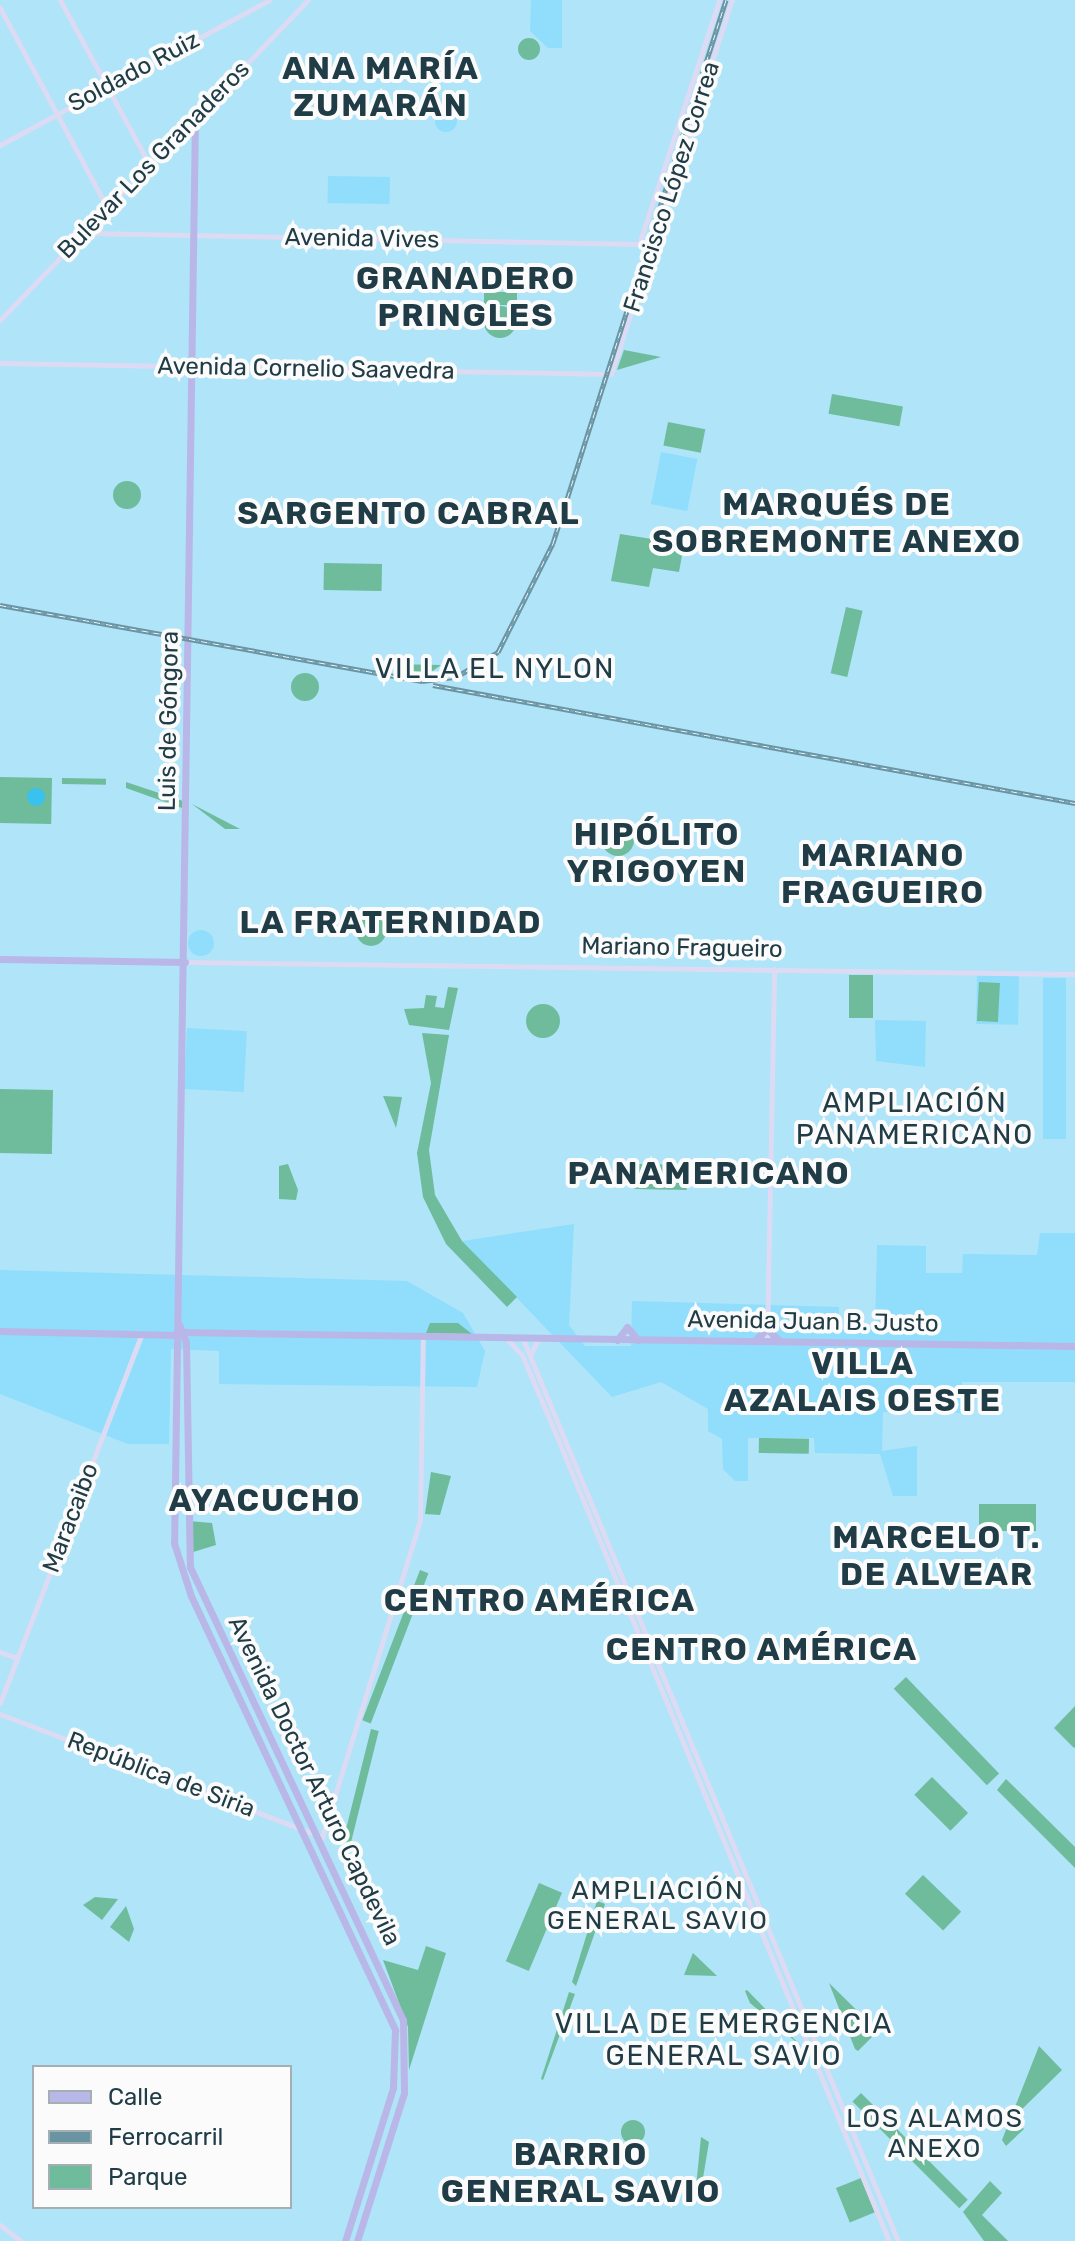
<!DOCTYPE html>
<html>
<head>
<meta charset="utf-8">
<style>
	body { margin:0 }
	#map { position:relative; width:1075px; height:2241px; overflow:hidden; background:#afe4f9; font-family:Rubik,sans-serif }
	div>[style] { position:absolute }
	.built>* { inset:0; background:#90defc; transform-origin:0 0 }
	.round { border-radius:50% }
	.green>* { inset:0; background:#6ebc9b; transform-origin:0 0 }
	.water>* { inset:0; background:#3ac2ee }
	.secondary>* { height:5px; margin:-2.5px; padding:0 2.5px; transform-origin:2.5px; border-radius:2.5px; background:#dcdbf3 }
	.primary>* { height:7px; margin:-3.5px; padding:0 3.5px; transform-origin:3.5px; border-radius:3.5px; background:#b9b7e7 }
	.rail>* { height:5px; margin-top:-2.5px; transform-origin:0; background:repeating-linear-gradient(90deg,#fbfbfb 0 6px,#6b94a3 0 12px); box-sizing:border-box; border-block:2px solid #6b94a3 }
	span { translate:-50% -50%; white-space:nowrap; text-align:center; line-height:1.15; -webkit-text-stroke:8px #fbfbfb; paint-order:stroke }
	.street-label { font-size:24px; color:#203c46 }
	.neighbourhood-label { font-size:26px; color:#203c46; letter-spacing:2px }
	.quarter-label { font-size:28px; color:#203c46; letter-spacing:2px }
	.district-label { font-size:32px; color:#203c46; font-weight:700; letter-spacing:2px }
	.legend { position:absolute; left:32px; top:2065px; width:260px; height:144px; box-sizing:border-box; background:#fbfbfb; border:2px solid #a3afb3; margin:0; padding:10px 14px; list-style:none; font-size:24px; color:#203c46 }
	.legend li { display:flex; align-items:center; gap:16px; height:40px }
	.legend b { width:40px; border:2px solid #a3afb3 }
</style>
</head>
<body>
<div id="map">
	<div class="built">
		<div style="clip-path:polygon(531px 0,562px 0,562px 48px,548px 48px,530px 31px)"></div>
		<div class="round" style="left:435px;top:110px;width:22px;height:22px"></div>
		<div style="left:328px;top:176px;width:62px;height:27px;rotate:1deg"></div>
		<div style="left:661px;top:452px;width:37px;height:53px;rotate:11deg"></div>
		<div class="round" style="left:188px;top:930px;width:26px;height:26px"></div>
		<div style="left:977px;top:975px;width:42px;height:49px;rotate:1deg"></div>
		<div style="left:1043px;top:978px;width:23px;height:161px"></div>
		<div style="clip-path:polygon(875px 1020px,926px 1021px,925px 1067px,876px 1061px)"></div>
		<div style="left:187px;top:1028px;width:60px;height:61px;rotate:3deg"></div>
		<div style="clip-path:polygon(574px 1224px,569px 1325px,585px 1346px,631px 1346px,632px 1301px,839px 1307px,839px 1329px,875px 1329px,877px 1245px,926px 1246px,926px 1273px,962px 1273px,963px 1254px,1037px 1255px,1040px 1233px,1075px 1233px,1075px 1382px,962px 1382px,961px 1413px,883px 1412px,882px 1451px,917px 1446px,917px 1496px,893px 1496px,880px 1454px,815px 1453px,814px 1438px,748px 1438px,748px 1481px,735px 1481px,723px 1469px,722px 1439px,708px 1431px,708px 1409px,661px 1382px,612px 1397px,462px 1241px)"></div>
		<div style="clip-path:polygon(0 1270px,407px 1281px,463px 1313px,485px 1351px,477px 1387px,219px 1384px,219px 1351px,171px 1349px,169px 1444px,128px 1444px,0 1394px)"></div>
	</div>
	<div class="green">
		<div class="round" style="left:518px;top:38px;width:22px;height:22px"></div>
		<div style="left:484px;top:292px;width:33px;height:13px"></div>
		<div class="round" style="left:484px;top:306px;width:32px;height:32px"></div>
		<div style="clip-path:polygon(624px 350px,661px 357px,617px 370px)"></div>
		<div style="left:832px;top:394px;width:72px;height:20px;rotate:10deg"></div>
		<div style="left:668px;top:422px;width:38px;height:24px;rotate:11deg"></div>
		<div class="round" style="left:113px;top:481px;width:28px;height:28px"></div>
		<div style="clip-path:polygon(620px 534px,684px 544px,679px 572px,653px 568px,649px 587px,611px 581px)"></div>
		<div style="left:324px;top:563px;width:58px;height:27px;rotate:1deg"></div>
		<div style="left:846px;top:607px;width:17px;height:68px;rotate:13deg"></div>
		<div style="clip-path:polygon(389px 664px,441px 665px,427px 675px)"></div>
		<div class="round" style="left:291px;top:673px;width:28px;height:28px"></div>
		<div style="left:0;top:777px;width:52px;height:46px;rotate:1deg"></div>
		<div style="left:62px;top:778px;width:44px;height:6px;rotate:1deg"></div>
		<div style="clip-path:polygon(126px 782px,183px 801px,182px 808px,126px 788px)"></div>
		<div style="clip-path:polygon(192px 804px,240px 829px,225px 829px)"></div>
		<div class="round" style="left:602px;top:824px;width:32px;height:32px"></div>
		<div class="round" style="left:356px;top:916px;width:30px;height:30px"></div>
		<div style="left:849px;top:975px;width:24px;height:43px"></div>
		<div style="left:979px;top:982px;width:21px;height:39px;rotate:3deg"></div>
		<div style="clip-path:polygon(448px 987px,458px 988px,449px 1030px,409px 1025px,404px 1009px,424px 1008px,426px 995px,437px 996px,435px 1007px,444px 1008px)"></div>
		<div class="round" style="left:526px;top:1004px;width:34px;height:34px"></div>
		<div style="clip-path:polygon(422px 1033px,449px 1035px,429px 1150px,435px 1195px,462px 1241px,517px 1297px,507px 1307px,446px 1244px,423px 1197px,417px 1153px,431px 1083px)"></div>
		<div style="left:0;top:1089px;width:53px;height:64px;rotate:1deg"></div>
		<div style="clip-path:polygon(383px 1096px,402px 1097px,396px 1128px)"></div>
		<div style="clip-path:polygon(288px 1164px,298px 1190px,296px 1200px,279px 1199px,279px 1166px)"></div>
		<div style="left:635px;top:1164px;width:52px;height:25px;rotate:1deg"></div>
		<div style="clip-path:polygon(430px 1323px,458px 1323px,472px 1334px,426px 1333px)"></div>
		<div style="left:759px;top:1438px;width:50px;height:15px;rotate:1deg"></div>
		<div style="clip-path:polygon(431px 1472px,451px 1476px,440px 1515px,425px 1514px)"></div>
		<div style="left:979px;top:1504px;width:57px;height:27px"></div>
		<div style="clip-path:polygon(189px 1521px,212px 1523px,216px 1545px,190px 1553px)"></div>
		<div style="left:420px;top:1570px;width:9px;height:161px;rotate:21deg"></div>
		<div style="left:906px;top:1677px;width:134px;height:17px;rotate:46deg"></div>
		<div style="clip-path:polygon(1075px 1706px,1075px 1747px,1074px 1748px,1054px 1728px)"></div>
		<div style="left:371px;top:1729px;width:8px;height:116px;rotate:14deg"></div>
		<div style="left:932px;top:1777px;width:51px;height:25px;rotate:45deg"></div>
		<div style="clip-path:polygon(1006px 1779px,1075px 1847px,1075px 1868px,997px 1790px)"></div>
		<div style="left:923px;top:1875px;width:53px;height:26px;rotate:44deg"></div>
		<div style="left:539px;top:1883px;width:25px;height:85px;rotate:23deg"></div>
		<div style="clip-path:polygon(95px 1897px,118px 1899px,102px 1920px,83px 1905px)"></div>
		<div style="clip-path:polygon(597px 1901px,605px 1904px,576px 1986px,572px 1982px)"></div>
		<div style="clip-path:polygon(126px 1906px,134px 1929px,129px 1942px,110px 1927px)"></div>
		<div style="clip-path:polygon(426px 1946px,446px 1953px,409px 2070px,408px 2027px,383px 1960px,418px 1970px)"></div>
		<div style="clip-path:polygon(693px 1953px,716px 1975px,717px 1976px,684px 1975px)"></div>
		<div style="clip-path:polygon(829px 1983px,878px 2031px,858px 2051px,855px 2049px)"></div>
		<div style="clip-path:polygon(745px 1991px,747px 1990px,802px 2047px,750px 2003px)"></div>
		<div style="clip-path:polygon(569px 1992px,575px 1994px,543px 2080px,541px 2079px)"></div>
		<div style="clip-path:polygon(1039px 2046px,1062px 2070px,1013px 2118px,1024px 2129px,1006px 2146px,1002px 2140px)"></div>
		<div style="left:861px;top:2093px;width:151px;height:12px;rotate:45deg"></div>
		<div class="round" style="left:621px;top:2120px;width:24px;height:24px"></div>
		<div style="clip-path:polygon(701px 2137px,709px 2142px,701px 2190px,696px 2187px)"></div>
		<div style="left:861px;top:2178px;width:37px;height:27px;rotate:68deg"></div>
		<div style="clip-path:polygon(990px 2181px,1002px 2193px,982px 2215px,1008px 2241px,984px 2241px,963px 2212px)"></div>
	</div>
	<div class="water">
		<div class="round" style="left:27px;top:788px;width:18px;height:18px"></div>
	</div>
	<div class="secondary">
		<div style="left:60px;top:0;width:189px;rotate:61.5deg"></div>
		<div style="left:0;top:8px;width:228px;rotate:61.8deg"></div>
		<div style="left:0;top:145px;width:306px;rotate:-28.3deg"></div>
		<div style="left:86px;top:233px;width:553px;rotate:1.14deg"></div>
		<div style="left:639px;top:244px;width:257px;rotate:-71.8deg"></div>
		<div style="left:0;top:320px;width:444px;rotate:-46.1deg"></div>
		<div style="left:0;top:363px;width:611px;rotate:1.03deg"></div>
		<div style="left:611px;top:374px;width:393px;rotate:-72.1deg"></div>
		<div style="left:185px;top:962px;width:890px;rotate:0.77deg"></div>
		<div style="left:522px;top:1337px;width:979px;rotate:67.42deg"></div>
		<div style="left:507px;top:1339px;width:22px;rotate:47deg"></div>
		<div style="left:522px;top:1355px;width:102px;rotate:66.9deg"></div>
		<div style="left:562px;top:1449px;width:857px;rotate:67.57deg"></div>
		<div style="left:767px;top:1341px;width:372px;rotate:-88.9deg"></div>
		<div style="left:530px;top:1355px;width:17px;rotate:-62deg"></div>
		<div style="left:0;top:1652px;width:18px;rotate:19deg"></div>
		<div style="left:0;top:1703px;width:395px;rotate:-69deg"></div>
		<div style="left:0;top:1714px;width:345px;rotate:20.9deg"></div>
		<div style="left:322px;top:1837px;width:331px;rotate:-72.8deg"></div>
		<div style="left:420px;top:1521px;width:185px;rotate:-89.1deg"></div>
		<div style="left:0;top:2225px;width:26px;rotate:37deg"></div>
	</div>
	<div class="primary">
		<div style="left:195px;top:118px;width:1425px;rotate:90.84deg"></div>
		<div style="left:174px;top:1543px;width:56px;rotate:72.2deg"></div>
		<div style="left:191px;top:1596px;width:480px;rotate:64.8deg"></div>
		<div style="left:395px;top:2030px;width:58px;rotate:92deg"></div>
		<div style="left:393px;top:2088px;width:160px;rotate:107.4deg"></div>
		<div style="left:0;top:959px;width:185px;rotate:0.9deg"></div>
		<div style="left:179px;top:1324px;width:19px;rotate:69deg"></div>
		<div style="left:186px;top:1342px;width:225px;rotate:89deg"></div>
		<div style="left:190px;top:1567px;width:501px;rotate:64.82deg"></div>
		<div style="left:403px;top:2020px;width:73px;rotate:89.2deg"></div>
		<div style="left:404px;top:2093px;width:155px;rotate:107.6deg"></div>
		<div style="left:0;top:1331px;width:178px;rotate:1.3deg"></div>
		<div style="left:181px;top:1332px;width:894px;rotate:0.9deg"></div>
		<div style="left:617px;top:1340px;width:16px;rotate:-52deg"></div>
		<div style="left:627px;top:1327px;width:17px;rotate:50deg"></div>
		<div style="left:754px;top:1341px;width:18px;rotate:-43deg"></div>
		<div style="left:767px;top:1329px;width:18px;rotate:43deg"></div>
	</div>
	<div class="rail">
		<div style="left:0;top:605px;width:429px;rotate:10.2deg"></div>
		<div style="left:422px;top:681px;width:34px;rotate:-7deg"></div>
		<div style="left:456px;top:677px;width:49px;rotate:-30.8deg"></div>
		<div style="left:498px;top:652px;width:122px;rotate:-63.2deg"></div>
		<div style="left:553px;top:543px;width:570px;rotate:-72.33deg"></div>
		<div style="left:433px;top:685px;width:653px;rotate:10.41deg"></div>
	</div>
	<div class="street-label">
		<span style="left:134px;top:72px;rotate:-28deg">Soldado Ruiz</span>
		<span style="left:154px;top:160px;rotate:-46deg">Bulevar Los Granaderos</span>
		<span style="left:672px;top:187px;rotate:-72deg">Francisco López Correa</span>
		<span style="left:362px;top:239px;rotate:1deg">Avenida Vives</span>
		<span style="left:306px;top:369px;rotate:1deg">Avenida Cornelio Saavedra</span>
		<span style="left:169px;top:721px;rotate:-89deg">Luis de Góngora</span>
		<span style="left:682px;top:948px;rotate:1deg">Mariano Fragueiro</span>
		<span style="left:813px;top:1322px;rotate:1deg">Avenida Juan B. Justo</span>
		<span style="left:71px;top:1518px;rotate:-69deg">Maracaibo</span>
		<span style="left:161px;top:1775px;rotate:21deg">República de Siria</span>
		<span style="left:314px;top:1781px;rotate:64deg">Avenida Doctor Arturo Capdevila</span>
	</div>
	<div class="neighbourhood-label">
		<span style="left:658px;top:1906px">AMPLIACIÓN<br>GENERAL SAVIO</span>
		<span style="left:935px;top:2134px">LOS ALAMOS<br>ANEXO</span>
	</div>
	<div class="quarter-label">
		<span style="left:495px;top:669px">VILLA EL NYLON</span>
		<span style="left:915px;top:1119px">AMPLIACIÓN<br>PANAMERICANO</span>
		<span style="left:724px;top:2040px">VILLA DE EMERGENCIA<br>GENERAL SAVIO</span>
	</div>
	<div class="district-label">
		<span style="left:381px;top:87px">ANA MARÍA<br>ZUMARÁN</span>
		<span style="left:466px;top:297px">GRANADERO<br>PRINGLES</span>
		<span style="left:837px;top:523px">MARQUÉS DE<br>SOBREMONTE ANEXO</span>
		<span style="left:409px;top:513px">SARGENTO CABRAL</span>
		<span style="left:657px;top:853px">HIPÓLITO<br>YRIGOYEN</span>
		<span style="left:883px;top:874px">MARIANO<br>FRAGUEIRO</span>
		<span style="left:391px;top:922px">LA FRATERNIDAD</span>
		<span style="left:709px;top:1173px">PANAMERICANO</span>
		<span style="left:863px;top:1382px">VILLA<br>AZALAIS OESTE</span>
		<span style="left:265px;top:1500px">AYACUCHO</span>
		<span style="left:937px;top:1556px">MARCELO T.<br>DE ALVEAR</span>
		<span style="left:540px;top:1600px">CENTRO AMÉRICA</span>
		<span style="left:762px;top:1649px">CENTRO AMÉRICA</span>
		<span style="left:581px;top:2173px">BARRIO<br>GENERAL SAVIO</span>
	</div>
	<ul class="legend">
	<li><b style="height:10px;background:#b9b7e7"></b>Calle</li>
	<li><b style="height:10px;background:#6b94a3"></b>Ferrocarril</li>
	<li><b style="height:22px;background:#6ebc9b"></b>Parque</li>
	</ul>
</div>
</body>
</html>
